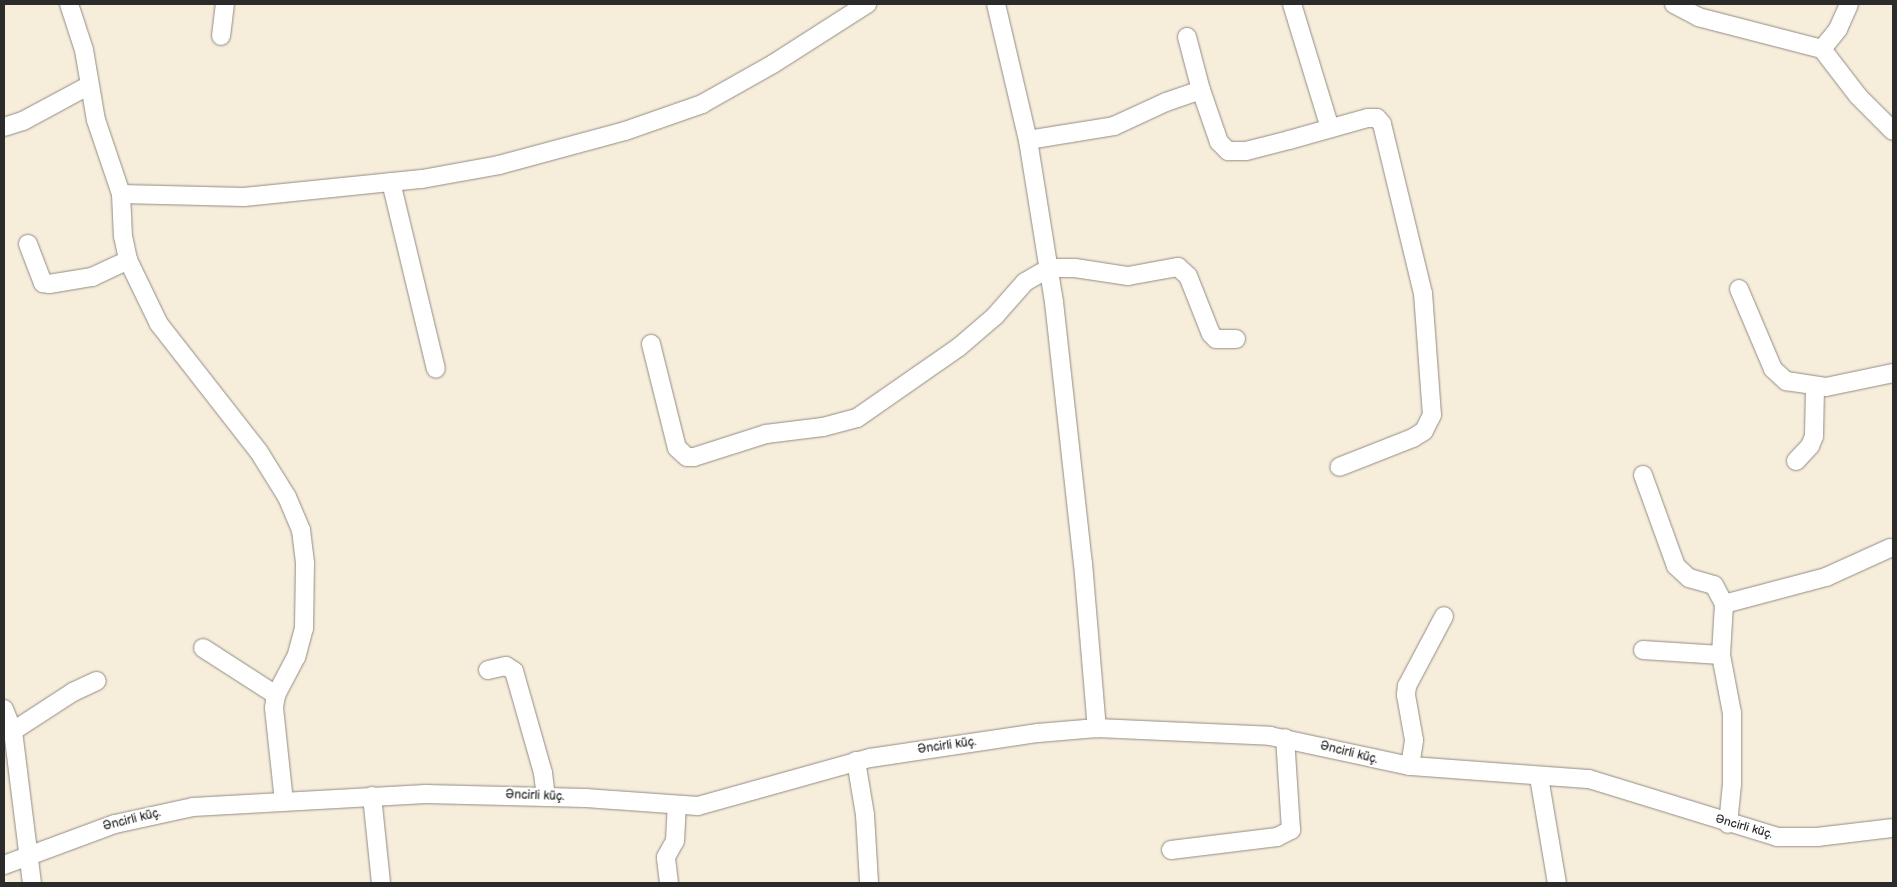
<!DOCTYPE html>
<html>
<head>
<meta charset="utf-8">
<style>
	body { margin:0 }
	#map { position:relative; width:1897px; height:887px; overflow:hidden; background:#f7eddb; font-family:"Balsamiq Sans",sans-serif }
	div>[style] { position:absolute }
	.roads { filter:drop-shadow(0 0 1px #918c83) drop-shadow(0 0 1px #918c83) }
	.street>* { height:18px; margin:-9px; padding:0 9px; transform-origin:9px; border-radius:9px; background:#fff }
	span { translate:-50% -50%; white-space:nowrap; text-align:center; line-height:1.15; -webkit-text-stroke:4px #fff; paint-order:stroke }
	.street-label { font-size:12px; color:#2b2b2b }
	.frame { position:absolute; inset:0; border:5px solid #2b2b2b; pointer-events:none }
</style>
</head>
<body>
<div id="map">
	<div class="roads">
		<div class="street">
			<div style="left:69px;top:4px;width:48px;rotate:71.9deg"></div>
			<div style="left:84px;top:50px;width:71px;rotate:80.3deg"></div>
			<div style="left:96px;top:120px;width:78px;rotate:71.3deg"></div>
			<div style="left:121px;top:194px;width:42px;rotate:87.3deg"></div>
			<div style="left:123px;top:236px;width:25px;rotate:78deg"></div>
			<div style="left:128px;top:260px;width:71px;rotate:64.2deg"></div>
			<div style="left:159px;top:324px;width:162px;rotate:52deg"></div>
			<div style="left:259px;top:452px;width:53px;rotate:58.1deg"></div>
			<div style="left:287px;top:497px;width:36px;rotate:67deg"></div>
			<div style="left:301px;top:530px;width:34px;rotate:83deg"></div>
			<div style="left:305px;top:564px;width:64px;rotate:90.9deg"></div>
			<div style="left:304px;top:628px;width:30px;rotate:105deg"></div>
			<div style="left:296px;top:657px;width:43px;rotate:117.8deg"></div>
			<div style="left:276px;top:695px;width:13px;rotate:99deg"></div>
			<div style="left:274px;top:708px;width:94px;rotate:83.9deg"></div>
			<div style="left:996px;top:4px;width:140px;rotate:76.8deg"></div>
			<div style="left:1028px;top:140px;width:164px;rotate:80.9deg"></div>
			<div style="left:1054px;top:302px;width:263px;rotate:83.7deg"></div>
			<div style="left:1083px;top:563px;width:166px;rotate:85.2deg"></div>
			<div style="left:1292px;top:4px;width:130px;rotate:73deg"></div>
			<div style="left:1674px;top:4px;width:27px;rotate:28deg"></div>
			<div style="left:1698px;top:17px;width:128px;rotate:14.5deg"></div>
			<div style="left:1822px;top:49px;width:59px;rotate:52.5deg"></div>
			<div style="left:1858px;top:96px;width:49px;rotate:45deg"></div>
			<div style="left:221px;top:36px;width:32px;rotate:-83deg"></div>
			<div style="left:1187px;top:37px;width:55px;rotate:75.2deg"></div>
			<div style="left:1201px;top:90px;width:55px;rotate:70.9deg"></div>
			<div style="left:1219px;top:142px;width:13px;rotate:45deg"></div>
			<div style="left:1228px;top:151px;width:18px"></div>
			<div style="left:1246px;top:151px;width:44px;rotate:-14.3deg"></div>
			<div style="left:1289px;top:140px;width:82px;rotate:-15.6deg"></div>
			<div style="left:1368px;top:118px;width:9px"></div>
			<div style="left:1377px;top:118px;width:8px;rotate:50deg"></div>
			<div style="left:1382px;top:124px;width:174px;rotate:76.4deg"></div>
			<div style="left:1423px;top:293px;width:122px;rotate:85.8deg"></div>
			<div style="left:1432px;top:415px;width:18px;rotate:117deg"></div>
			<div style="left:1424px;top:431px;width:13px;rotate:148deg"></div>
			<div style="left:1413px;top:438px;width:79px;rotate:158.6deg"></div>
			<div style="left:1822px;top:49px;width:26px;rotate:-51deg"></div>
			<div style="left:1838px;top:29px;width:27px;rotate:-66deg"></div>
			<div style="left:4px;top:127px;width:20px;rotate:-18deg"></div>
			<div style="left:23px;top:121px;width:74px;rotate:-28.3deg"></div>
			<div style="left:1028px;top:140px;width:87px;rotate:-9.2deg"></div>
			<div style="left:1114px;top:126px;width:57px;rotate:-24.8deg"></div>
			<div style="left:1166px;top:102px;width:37px;rotate:-19deg"></div>
			<div style="left:391px;top:182px;width:192px;rotate:76.5deg"></div>
			<div style="left:121px;top:194px;width:123px;rotate:1.4deg"></div>
			<div style="left:244px;top:197px;width:179px;rotate:-5.8deg"></div>
			<div style="left:422px;top:179px;width:78px;rotate:-10.3deg"></div>
			<div style="left:499px;top:165px;width:131px;rotate:-15.1deg"></div>
			<div style="left:625px;top:131px;width:82px;rotate:-19.3deg"></div>
			<div style="left:702px;top:104px;width:81px;rotate:-29.4deg"></div>
			<div style="left:773px;top:64px;width:112px;rotate:-32.6deg"></div>
			<div style="left:28px;top:244px;width:42px;rotate:69deg"></div>
			<div style="left:43px;top:283px;width:6px;rotate:9deg"></div>
			<div style="left:49px;top:284px;width:44px;rotate:-9.2deg"></div>
			<div style="left:92px;top:277px;width:40px;rotate:-25deg"></div>
			<div style="left:1739px;top:289px;width:87px;rotate:67deg"></div>
			<div style="left:1773px;top:369px;width:18px;rotate:43deg"></div>
			<div style="left:1786px;top:381px;width:40px;rotate:8.5deg"></div>
			<div style="left:1826px;top:387px;width:68px;rotate:-11.8deg"></div>
			<div style="left:651px;top:344px;width:107px;rotate:76deg"></div>
			<div style="left:677px;top:448px;width:13px;rotate:42deg"></div>
			<div style="left:687px;top:457px;width:7px"></div>
			<div style="left:694px;top:457px;width:76px;rotate:-17.7deg"></div>
			<div style="left:766px;top:434px;width:57px;rotate:-7deg"></div>
			<div style="left:823px;top:427px;width:35px;rotate:-15deg"></div>
			<div style="left:857px;top:418px;width:124px;rotate:-34.8deg"></div>
			<div style="left:959px;top:347px;width:48px;rotate:-40.7deg"></div>
			<div style="left:995px;top:316px;width:45px;rotate:-48.6deg"></div>
			<div style="left:1025px;top:282px;width:28px;rotate:-30deg"></div>
			<div style="left:1049px;top:268px;width:26px"></div>
			<div style="left:1075px;top:268px;width:54px;rotate:8.6deg"></div>
			<div style="left:1128px;top:276px;width:51px;rotate:-10.2deg"></div>
			<div style="left:1178px;top:267px;width:13px;rotate:42deg"></div>
			<div style="left:1188px;top:276px;width:62px;rotate:68.4deg"></div>
			<div style="left:1211px;top:334px;width:7px;rotate:45deg"></div>
			<div style="left:1216px;top:339px;width:20px"></div>
			<div style="left:1796px;top:461px;width:21px;rotate:-47deg"></div>
			<div style="left:1810px;top:446px;width:11px;rotate:-68deg"></div>
			<div style="left:1814px;top:436px;width:48px;rotate:-88.8deg"></div>
			<div style="left:1643px;top:475px;width:97px;rotate:70.1deg"></div>
			<div style="left:1676px;top:566px;width:18px;rotate:43deg"></div>
			<div style="left:1689px;top:578px;width:26px;rotate:16deg"></div>
			<div style="left:1714px;top:585px;width:21px;rotate:62deg"></div>
			<div style="left:1724px;top:604px;width:51px;rotate:93.4deg"></div>
			<div style="left:1721px;top:655px;width:59px;rotate:79.3deg"></div>
			<div style="left:1732px;top:713px;width:71px;rotate:90deg"></div>
			<div style="left:1732px;top:784px;width:40px;rotate:95.7deg"></div>
			<div style="left:1724px;top:604px;width:106px;rotate:-14.8deg"></div>
			<div style="left:1826px;top:577px;width:70px;rotate:-24.4deg"></div>
			<div style="left:203px;top:648px;width:87px;rotate:32.8deg"></div>
			<div style="left:1643px;top:650px;width:78px;rotate:3.7deg"></div>
			<div style="left:488px;top:670px;width:18px;rotate:-13deg"></div>
			<div style="left:506px;top:666px;width:9px;rotate:32deg"></div>
			<div style="left:514px;top:671px;width:106px;rotate:74.1deg"></div>
			<div style="left:543px;top:773px;width:24px;rotate:83deg"></div>
			<div style="left:4px;top:709px;width:24px;rotate:68deg"></div>
			<div style="left:13px;top:731px;width:153px;rotate:82.9deg"></div>
			<div style="left:13px;top:731px;width:72px;rotate:-33deg"></div>
			<div style="left:73px;top:692px;width:26px;rotate:-25deg"></div>
			<div style="left:856px;top:761px;width:55px;rotate:80.5deg"></div>
			<div style="left:865px;top:815px;width:68px;rotate:86.6deg"></div>
			<div style="left:1410px;top:766px;width:26px;rotate:-81deg"></div>
			<div style="left:1414px;top:740px;width:46px;rotate:-100.1deg"></div>
			<div style="left:1406px;top:695px;width:9px;rotate:-84deg"></div>
			<div style="left:1407px;top:686px;width:79px;rotate:-62.1deg"></div>
			<div style="left:1539px;top:777px;width:108px;rotate:80.4deg"></div>
			<div style="left:372px;top:796px;width:87px;rotate:84.1deg"></div>
			<div style="left:1171px;top:850px;width:107px;rotate:-7deg"></div>
			<div style="left:1277px;top:837px;width:16px;rotate:-27deg"></div>
			<div style="left:1291px;top:830px;width:92px;rotate:-93.7deg"></div>
			<div style="left:4px;top:865px;width:118px;rotate:-20.3deg"></div>
			<div style="left:115px;top:824px;width:80px;rotate:-12.3deg"></div>
			<div style="left:193px;top:807px;width:233px;rotate:-3.2deg"></div>
			<div style="left:426px;top:794px;width:160px;rotate:1.4deg"></div>
			<div style="left:586px;top:798px;width:112px;rotate:4.1deg"></div>
			<div style="left:698px;top:806px;width:179px;rotate:-15.6deg"></div>
			<div style="left:870px;top:758px;width:170px;rotate:-8.5deg"></div>
			<div style="left:1038px;top:733px;width:59px;rotate:-4.8deg"></div>
			<div style="left:1097px;top:728px;width:173px;rotate:2.6deg"></div>
			<div style="left:1270px;top:736px;width:143px;rotate:12.1deg"></div>
			<div style="left:1410px;top:766px;width:179px;rotate:4.2deg"></div>
			<div style="left:1589px;top:779px;width:197px;rotate:17.1deg"></div>
			<div style="left:1777px;top:837px;width:40px"></div>
			<div style="left:1817px;top:837px;width:77px;rotate:-6.8deg"></div>
			<div style="left:669px;top:883px;width:26px;rotate:-97deg"></div>
			<div style="left:666px;top:857px;width:18px;rotate:-61deg"></div>
			<div style="left:675px;top:841px;width:34px;rotate:-87deg"></div>
		</div>
	</div>
	<div class="street-label">
		<span style="left:947px;top:746px;rotate:-8deg">Əncirli küç.</span>
		<span style="left:1349px;top:753px;rotate:14deg">Əncirli küç.</span>
		<span style="left:535px;top:796px;rotate:2deg">Əncirli küç.</span>
		<span style="left:132px;top:820px;rotate:-14deg">Əncirli küç.</span>
		<span style="left:1744px;top:827px;rotate:16deg">Əncirli küç.</span>
	</div>
	<div class="frame"></div>
</div>
</body>
</html>
